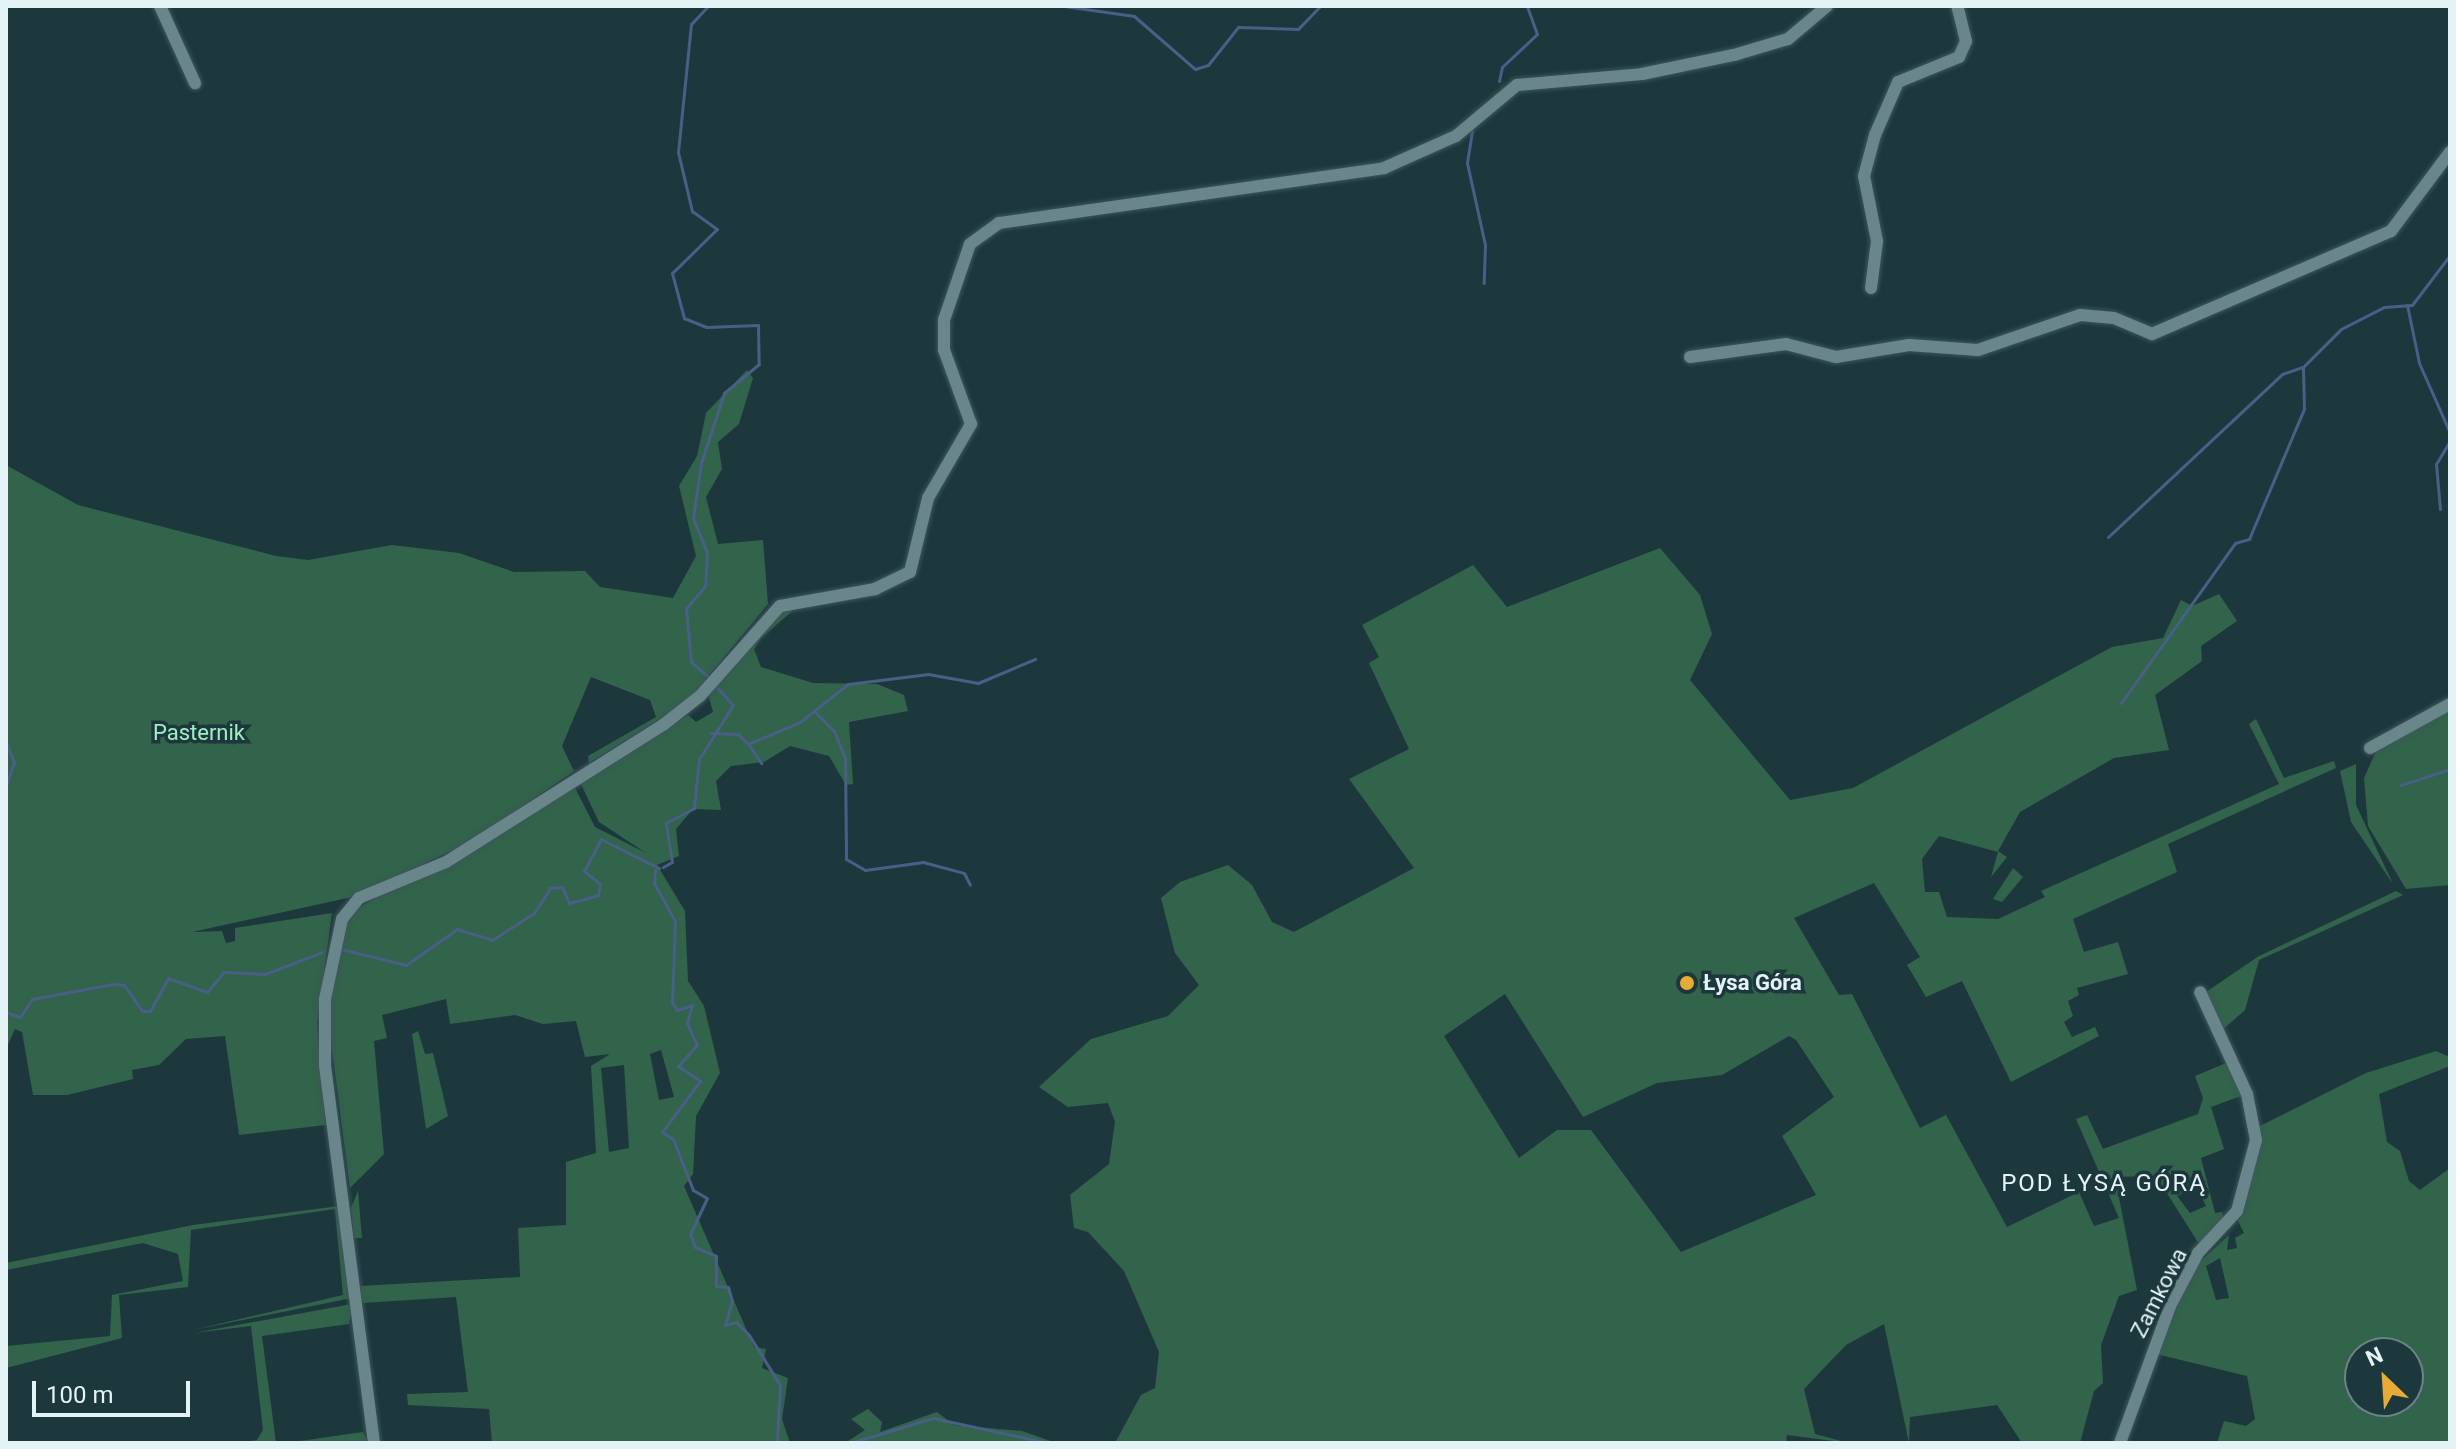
<!DOCTYPE html>
<html>
<head>
<meta charset="utf-8">
<style>
	body { margin:0 }
	#map { position:relative; width:2456px; height:1449px; overflow:hidden; background:#1d383d; font-family:Roboto,sans-serif }
	div>[style] { position:absolute }
	.green>* { inset:0; background:#31644a }
	.stream>* { height:3px; margin:-1.5px; padding:0 1.5px; transform-origin:1.5px; border-radius:1.5px; background:#495f87 }
	.roads { filter:drop-shadow(0 0 2px #3e565b) drop-shadow(0 0 2px #3e565b) }
	.minor>* { height:12px; margin:-6px; padding:0 6px; transform-origin:6px; border-radius:6px; background:#69868b }
	.dots>* { width:22px; height:22px; translate:-50% -50%; box-sizing:border-box; border:4px solid #1d383d; border-radius:50% }
	span { translate:-50% -50%; white-space:nowrap; text-align:center; line-height:1.15; -webkit-text-stroke:7px #1d383d; paint-order:stroke }
	.park-label { font-size:22px; color:#9fefc2 }
	.poi-label { font-size:22px; color:#e3f3f6; font-weight:700 }
	.left { translate:0 -50%; text-align:left }
	.street-label { font-size:22px; color:#e3f3f6 }
	.neighbourhood-label { font-size:24px; color:#e3f3f6; letter-spacing:2px }
	.frame { position:absolute; inset:0; border:8px solid #e3f3f6; pointer-events:none }
	.north { position:absolute; left:2344px; top:1337px; width:80px; height:80px; box-sizing:border-box; background:#1d383d; border:2px solid #6c8387; border-radius:50%; rotate:335deg; font-size:22px; font-weight:700; line-height:32px; text-align:center; color:#e3f3f6 }
	.north::after { content:''; display:block; margin:auto; width:28px; height:36px; background:#e6ac36; clip-path:polygon(50% 0,100% 100%,50% 72%,0 100%) }
	.scale { position:absolute; left:32px; top:1381px; width:158px; height:36px; box-sizing:border-box; border:4px solid #e3f3f6; border-top:0; padding-left:10px; font-size:24px; line-height:28px; white-space:nowrap; color:#e3f3f6; -webkit-text-stroke:6px #1d383d; paint-order:stroke }
</style>
</head>
<body>
<div id="map">
	<div class="green">
		<div style="clip-path:polygon(747px 370px,753px 378px,739px 424px,718px 442px,722px 469px,706px 497px,718px 544px,763px 540px,768px 604px,687px 702px,589px 763px,588px 756px,656px 717px,650px 700px,591px 677px,562px 746px,574px 771px,468px 843px,352px 897px,192px 932px,222px 931px,226px 943px,235px 941px,235px 928px,332px 913px,317px 1023px,326px 1125px,239px 1135px,225px 1036px,186px 1039px,159px 1065px,132px 1070px,133px 1079px,67px 1095px,33px 1095px,22px 1032px,15px 1029px,6px 1049px,6px 465px,78px 505px,276px 556px,308px 560px,392px 545px,459px 553px,514px 572px,585px 571px,600px 587px,673px 598px,696px 556px,679px 486px,697px 456px,706px 413px)"></div>
		<div style="clip-path:polygon(evenodd,1660px 548px,1700px 595px,1712px 634px,1690px 680px,1790px 800px,1853px 788px,2112px 647px,2163px 638px,2181px 600px,2192px 606px,2219px 594px,2237px 621px,2201px 646px,2202px 661px,2155px 695px,2169px 750px,2114px 758px,2020px 812px,1998px 851px,2007px 857px,1991px 877px,1998px 852px,1939px 836px,1922px 859px,1925px 892px,1939px 892px,1947px 917px,1998px 919px,2045px 897px,2041px 891px,2279px 784px,2249px 724px,2256px 719px,2284px 778px,2334px 761px,2336px 768px,2168px 844px,2177px 872px,2073px 919px,2084px 952px,2118px 942px,2128px 974px,2077px 988px,2079px 995px,2068px 1001px,2073px 1016px,2064px 1022px,2072px 1037px,2095px 1027px,2099px 1036px,2011px 1082px,1962px 981px,1926px 997px,1907px 965px,1920px 957px,1874px 883px,1794px 918px,1839px 995px,1852px 994px,1920px 1128px,1946px 1115px,2007px 1227px,2079px 1192px,2094px 1226px,2119px 1218px,2076px 1119px,2087px 1115px,2103px 1149px,2198px 1114px,2203px 1098px,2195px 1076px,2226px 1063px,2241px 1096px,2211px 1107px,2224px 1149px,2201px 1158px,2215px 1213px,2222px 1212px,2226px 1225px,2201px 1247px,2156px 1176px,2115px 1177px,2137px 1290px,2119px 1296px,2101px 1345px,2103px 1383px,2094px 1391px,2080px 1443px,2022px 1443px,1997px 1405px,1910px 1417px,1909px 1443px,1884px 1324px,1846px 1345px,1804px 1389px,1815px 1434px,1849px 1443px,1787px 1435px,1786px 1443px,1115px 1443px,1141px 1395px,1155px 1388px,1159px 1352px,1124px 1271px,1088px 1232px,1074px 1228px,1070px 1195px,1109px 1164px,1115px 1122px,1108px 1103px,1068px 1107px,1039px 1087px,1091px 1039px,1168px 1016px,1199px 985px,1175px 953px,1161px 898px,1180px 882px,1228px 865px,1252px 885px,1272px 922px,1294px 932px,1414px 868px,1349px 779px,1409px 749px,1369px 663px,1379px 657px,1362px 625px,1473px 565px,1507px 607px,1660px 548px,1505px 994px,1583px 1117px,1657px 1083px,1722px 1075px,1789px 1036px,1796px 1040px,1834px 1097px,1782px 1136px,1816px 1195px,1681px 1252px,1591px 1130px,1557px 1130px,1519px 1158px,1444px 1036px,1505px 994px,1660px 548px,2197px 1188px,2206px 1206px,2190px 1213px,2177px 1196px,2197px 1188px)"></div>
		<div style="clip-path:polygon(evenodd,798px 606px,760px 639px,754px 649px,761px 667px,813px 683px,877px 684px,904px 695px,908px 711px,849px 722px,853px 784px,846px 785px,829px 756px,790px 746px,764px 762px,731px 766px,716px 781px,721px 810px,693px 809px,676px 829px,679px 856px,657px 865px,685px 911px,688px 981px,704px 1006px,720px 1073px,696px 1116px,693px 1174px,684px 1186px,754px 1347px,766px 1349px,762px 1368px,788px 1378px,782px 1419px,790px 1443px,492px 1443px,489px 1409px,408px 1405px,407px 1394px,468px 1392px,456px 1297px,362px 1303px,360px 1286px,520px 1277px,518px 1228px,566px 1225px,566px 1162px,596px 1153px,591px 1066px,610px 1054px,585px 1057px,576px 1021px,543px 1024px,515px 1015px,450px 1024px,446px 999px,382px 1015px,387px 1038px,374px 1041px,384px 1154px,350px 1188px,329px 1026px,334px 965px,350px 913px,572px 782px,595px 827px,646px 853px,599px 822px,580px 782px,688px 715px,696px 722px,713px 712px,708px 694px,747px 644px,787px 607px,798px 606px,661px 1050px,674px 1097px,659px 1100px,650px 1054px,661px 1050px,798px 606px,624px 1065px,629px 1148px,609px 1152px,601px 1068px,624px 1065px)"></div>
		<div style="clip-path:polygon(2450px 707px,2450px 885px,2406px 889px,2368px 826px,2364px 778px,2377px 749px)"></div>
		<div style="clip-path:polygon(2356px 764px,2356px 805px,2393px 884px,2351px 822px,2340px 771px)"></div>
		<div style="clip-path:polygon(2013px 868px,2023px 877px,2002px 902px,1993px 899px)"></div>
		<div style="clip-path:polygon(2396px 891px,2403px 895px,2259px 960px,2245px 1010px,2220px 1032px,2206px 992px,2259px 956px)"></div>
		<div style="clip-path:polygon(418px 1031px,425px 1054px,433px 1053px,448px 1116px,426px 1129px,412px 1034px)"></div>
		<div style="clip-path:polygon(evenodd,2436px 1051px,2450px 1057px,2450px 1066px,2379px 1094px,2387px 1142px,2400px 1151px,2409px 1181px,2420px 1190px,2450px 1168px,2450px 1443px,2217px 1443px,2224px 1421px,2246px 1426px,2255px 1419px,2247px 1376px,2156px 1354px,2194px 1267px,2229px 1235px,2227px 1250px,2237px 1248px,2235px 1238px,2244px 1233px,2237px 1219px,2260px 1126px,2366px 1073px,2436px 1051px,2220px 1258px,2229px 1298px,2216px 1300px,2206px 1266px,2220px 1258px,2436px 1051px,2360px 1353px,2408px 1353px,2408px 1401px,2360px 1401px,2360px 1353px)"></div>
		<div style="clip-path:polygon(358px 1191px,362px 1238px,354px 1238px,351px 1208px)"></div>
		<div style="clip-path:polygon(339px 1206px,352px 1298px,193px 1330px,343px 1295px,335px 1209px,191px 1230px,188px 1287px,119px 1295px,122px 1338px,6px 1368px,6px 1346px,110px 1336px,112px 1295px,183px 1281px,178px 1254px,143px 1243px,6px 1270px,6px 1263px,193px 1225px)"></div>
		<div style="clip-path:polygon(352px 1304px,349px 1324px,262px 1336px,276px 1443px,235px 1443px,257px 1440px,263px 1430px,251px 1326px,194px 1333px)"></div>
		<div style="clip-path:polygon(868px 1409px,882px 1422px,880px 1432px,937px 1412px,954px 1425px,1022px 1431px,1056px 1443px,845px 1443px,865px 1430px,851px 1419px)"></div>
		<div style="clip-path:polygon(363px 1432px,369px 1443px,286px 1443px)"></div>
	</div>
	<div class="stream">
		<div style="left:708px;top:6px;width:25px;rotate:133deg"></div>
		<div style="left:691px;top:24px;width:129px;rotate:95.8deg"></div>
		<div style="left:678px;top:152px;width:61px;rotate:76.7deg"></div>
		<div style="left:692px;top:211px;width:31px;rotate:36deg"></div>
		<div style="left:717px;top:229px;width:63px;rotate:135.6deg"></div>
		<div style="left:672px;top:273px;width:47px;rotate:75.1deg"></div>
		<div style="left:684px;top:318px;width:24px;rotate:22deg"></div>
		<div style="left:706px;top:327px;width:52px;rotate:-2.2deg"></div>
		<div style="left:758px;top:325px;width:39px;rotate:89deg"></div>
		<div style="left:759px;top:364px;width:45px;rotate:140.4deg"></div>
		<div style="left:724px;top:393px;width:74px;rotate:108.2deg"></div>
		<div style="left:701px;top:463px;width:56px;rotate:98.3deg"></div>
		<div style="left:693px;top:518px;width:37px;rotate:68deg"></div>
		<div style="left:707px;top:552px;width:34px;rotate:93deg"></div>
		<div style="left:705px;top:586px;width:30px;rotate:130deg"></div>
		<div style="left:686px;top:609px;width:53px;rotate:84.6deg"></div>
		<div style="left:691px;top:662px;width:23px;rotate:40deg"></div>
		<div style="left:1064px;top:6px;width:71px;rotate:8.1deg"></div>
		<div style="left:1134px;top:16px;width:81px;rotate:41deg"></div>
		<div style="left:1195px;top:69px;width:14px;rotate:-17deg"></div>
		<div style="left:1208px;top:65px;width:48px;rotate:-51.7deg"></div>
		<div style="left:1238px;top:27px;width:60px;rotate:1.9deg"></div>
		<div style="left:1298px;top:29px;width:32px;rotate:-46deg"></div>
		<div style="left:1472px;top:6px;width:40px"></div>
		<div style="left:1499px;top:81px;width:14px;rotate:-78deg"></div>
		<div style="left:1502px;top:67px;width:48px;rotate:-43.3deg"></div>
		<div style="left:1537px;top:34px;width:30px;rotate:-110deg"></div>
		<div style="left:1472px;top:131px;width:32px;rotate:99deg"></div>
		<div style="left:1467px;top:163px;width:84px;rotate:77.6deg"></div>
		<div style="left:1485px;top:245px;width:38px;rotate:92deg"></div>
		<div style="left:2407px;top:305px;width:59px;rotate:78.3deg"></div>
		<div style="left:2419px;top:363px;width:77px;rotate:66.1deg"></div>
		<div style="left:2440px;top:509px;width:45px;rotate:-95.1deg"></div>
		<div style="left:2436px;top:464px;width:27px;rotate:-59deg"></div>
		<div style="left:2108px;top:537px;width:238px;rotate:-43.1deg"></div>
		<div style="left:2282px;top:374px;width:21px;rotate:-19deg"></div>
		<div style="left:2121px;top:703px;width:196px;rotate:-54.5deg"></div>
		<div style="left:2235px;top:543px;width:15px;rotate:-16deg"></div>
		<div style="left:2249px;top:539px;width:141px;rotate:-67.1deg"></div>
		<div style="left:2304px;top:409px;width:42px;rotate:-91.4deg"></div>
		<div style="left:2303px;top:367px;width:54px;rotate:-45deg"></div>
		<div style="left:2341px;top:329px;width:48px;rotate:-27.1deg"></div>
		<div style="left:2384px;top:307px;width:28px;rotate:-4deg"></div>
		<div style="left:2412px;top:305px;width:63px;rotate:-52.8deg"></div>
		<div style="left:815px;top:712px;width:27px;rotate:45deg"></div>
		<div style="left:834px;top:731px;width:29px;rotate:68deg"></div>
		<div style="left:845px;top:758px;width:101px;rotate:89.4deg"></div>
		<div style="left:846px;top:859px;width:22px;rotate:30deg"></div>
		<div style="left:865px;top:870px;width:59px;rotate:-7.9deg"></div>
		<div style="left:923px;top:862px;width:42px;rotate:15deg"></div>
		<div style="left:964px;top:873px;width:13px;rotate:63deg"></div>
		<div style="left:711px;top:733px;width:27px;rotate:2deg"></div>
		<div style="left:738px;top:734px;width:14px;rotate:45deg"></div>
		<div style="left:748px;top:744px;width:56px;rotate:-22.9deg"></div>
		<div style="left:800px;top:722px;width:61px;rotate:-38.4deg"></div>
		<div style="left:848px;top:684px;width:81px;rotate:-7.1deg"></div>
		<div style="left:928px;top:674px;width:51px;rotate:10.2deg"></div>
		<div style="left:978px;top:683px;width:62px;rotate:-22.8deg"></div>
		<div style="left:6px;top:743px;width:21px;rotate:67deg"></div>
		<div style="left:14px;top:762px;width:24px;rotate:109deg"></div>
		<div style="left:749px;top:745px;width:22px;rotate:56deg"></div>
		<div style="left:2401px;top:785px;width:52px;rotate:-18.1deg"></div>
		<div style="left:663px;top:867px;width:10px;rotate:-29deg"></div>
		<div style="left:672px;top:862px;width:39px;rotate:-99deg"></div>
		<div style="left:666px;top:823px;width:32px;rotate:-28deg"></div>
		<div style="left:694px;top:808px;width:49px;rotate:-84.2deg"></div>
		<div style="left:699px;top:759px;width:64px;rotate:-57.8deg"></div>
		<div style="left:733px;top:705px;width:24px;rotate:-132deg"></div>
		<div style="left:655px;top:870px;width:13px;rotate:94deg"></div>
		<div style="left:654px;top:883px;width:43px;rotate:61.1deg"></div>
		<div style="left:675px;top:921px;width:81px;rotate:92.1deg"></div>
		<div style="left:672px;top:1002px;width:9px;rotate:58deg"></div>
		<div style="left:677px;top:1010px;width:16px;rotate:-18deg"></div>
		<div style="left:692px;top:1005px;width:19px;rotate:106deg"></div>
		<div style="left:687px;top:1023px;width:24px;rotate:66deg"></div>
		<div style="left:697px;top:1045px;width:28px;rotate:132deg"></div>
		<div style="left:678px;top:1066px;width:27px;rotate:34deg"></div>
		<div style="left:700px;top:1081px;width:64px;rotate:126.7deg"></div>
		<div style="left:662px;top:1132px;width:13px;rotate:32deg"></div>
		<div style="left:673px;top:1139px;width:55px;rotate:68.6deg"></div>
		<div style="left:693px;top:1190px;width:16px;rotate:30deg"></div>
		<div style="left:707px;top:1198px;width:40px;rotate:115deg"></div>
		<div style="left:690px;top:1234px;width:14px;rotate:69deg"></div>
		<div style="left:695px;top:1247px;width:23px;rotate:23deg"></div>
		<div style="left:716px;top:1256px;width:30px;rotate:90deg"></div>
		<div style="left:716px;top:1286px;width:12px;rotate:5deg"></div>
		<div style="left:728px;top:1287px;width:15px;rotate:74deg"></div>
		<div style="left:732px;top:1301px;width:25px;rotate:106deg"></div>
		<div style="left:725px;top:1325px;width:11px;rotate:-15deg"></div>
		<div style="left:736px;top:1322px;width:18px;rotate:45deg"></div>
		<div style="left:749px;top:1335px;width:59px;rotate:58.2deg"></div>
		<div style="left:780px;top:1385px;width:58px;rotate:93deg"></div>
		<div style="left:341px;top:949px;width:67px;rotate:13.8deg"></div>
		<div style="left:406px;top:965px;width:62px;rotate:-35.2deg"></div>
		<div style="left:457px;top:929px;width:37px;rotate:17deg"></div>
		<div style="left:492px;top:940px;width:50px;rotate:-32.7deg"></div>
		<div style="left:534px;top:913px;width:30px;rotate:-57deg"></div>
		<div style="left:550px;top:888px;width:12px;rotate:-5deg"></div>
		<div style="left:562px;top:887px;width:17px;rotate:66deg"></div>
		<div style="left:569px;top:903px;width:30px;rotate:-15deg"></div>
		<div style="left:598px;top:895px;width:11px;rotate:-80deg"></div>
		<div style="left:600px;top:884px;width:21px;rotate:-141deg"></div>
		<div style="left:584px;top:871px;width:36px;rotate:-62deg"></div>
		<div style="left:601px;top:839px;width:65px;rotate:26.6deg"></div>
		<div style="left:6px;top:1012px;width:15px;rotate:20deg"></div>
		<div style="left:20px;top:1017px;width:22px;rotate:-56deg"></div>
		<div style="left:32px;top:999px;width:82px;rotate:-10.5deg"></div>
		<div style="left:113px;top:984px;width:11px;rotate:5deg"></div>
		<div style="left:124px;top:985px;width:32px;rotate:55deg"></div>
		<div style="left:142px;top:1011px;width:8px"></div>
		<div style="left:150px;top:1011px;width:38px;rotate:-61deg"></div>
		<div style="left:168px;top:978px;width:41px;rotate:19.7deg"></div>
		<div style="left:207px;top:992px;width:26px;rotate:-50deg"></div>
		<div style="left:224px;top:972px;width:41px;rotate:2.8deg"></div>
		<div style="left:265px;top:974px;width:61px;rotate:-21.1deg"></div>
		<div style="left:850px;top:1443px;width:87px;rotate:-16.8deg"></div>
		<div style="left:933px;top:1418px;width:119px;rotate:12.2deg"></div>
	</div>
	<div class="roads">
		<div class="minor">
			<div style="left:160px;top:6px;width:85px;rotate:65.6deg"></div>
			<div style="left:1871px;top:288px;width:47px;rotate:-82.7deg"></div>
			<div style="left:1877px;top:241px;width:66px;rotate:-101.3deg"></div>
			<div style="left:1864px;top:176px;width:42px;rotate:-75deg"></div>
			<div style="left:1875px;top:135px;width:58px;rotate:-66.5deg"></div>
			<div style="left:1898px;top:82px;width:66px;rotate:-22.3deg"></div>
			<div style="left:1959px;top:57px;width:17px;rotate:-66deg"></div>
			<div style="left:1966px;top:41px;width:36px;rotate:-104deg"></div>
			<div style="left:1690px;top:357px;width:97px;rotate:-7.7deg"></div>
			<div style="left:1786px;top:344px;width:52px;rotate:14.6deg"></div>
			<div style="left:1836px;top:357px;width:74px;rotate:-9.3deg"></div>
			<div style="left:1909px;top:345px;width:69px;rotate:4.1deg"></div>
			<div style="left:1978px;top:350px;width:108px;rotate:-18.9deg"></div>
			<div style="left:2080px;top:315px;width:34px;rotate:5deg"></div>
			<div style="left:2114px;top:318px;width:41px;rotate:22.8deg"></div>
			<div style="left:2152px;top:334px;width:260px;rotate:-23.3deg"></div>
			<div style="left:2391px;top:231px;width:99px;rotate:-53.2deg"></div>
			<div style="left:2370px;top:748px;width:91px;rotate:-28.8deg"></div>
			<div style="left:374px;top:1443px;width:380px;rotate:-97.4deg"></div>
			<div style="left:325px;top:1066px;width:67px;rotate:-90deg"></div>
			<div style="left:325px;top:999px;width:82px;rotate:-78deg"></div>
			<div style="left:342px;top:919px;width:27px;rotate:-51deg"></div>
			<div style="left:359px;top:898px;width:94px;rotate:-22.5deg"></div>
			<div style="left:446px;top:862px;width:257px;rotate:-32.3deg"></div>
			<div style="left:663px;top:725px;width:47px;rotate:-38.1deg"></div>
			<div style="left:700px;top:696px;width:120px;rotate:-48.4deg"></div>
			<div style="left:780px;top:606px;width:97px;rotate:-10.1deg"></div>
			<div style="left:875px;top:589px;width:39px;rotate:-26deg"></div>
			<div style="left:910px;top:572px;width:76px;rotate:-76.3deg"></div>
			<div style="left:928px;top:498px;width:86px;rotate:-59.8deg"></div>
			<div style="left:971px;top:424px;width:79px;rotate:-110deg"></div>
			<div style="left:944px;top:350px;width:30px;rotate:-90deg"></div>
			<div style="left:944px;top:320px;width:80px;rotate:-71.1deg"></div>
			<div style="left:970px;top:244px;width:36px;rotate:-36deg"></div>
			<div style="left:999px;top:223px;width:389px;rotate:-8.1deg"></div>
			<div style="left:1384px;top:168px;width:79px;rotate:-24deg"></div>
			<div style="left:1456px;top:136px;width:80px;rotate:-39.9deg"></div>
			<div style="left:1517px;top:85px;width:125px;rotate:-5deg"></div>
			<div style="left:1642px;top:74px;width:94px;rotate:-11.7deg"></div>
			<div style="left:1734px;top:55px;width:56px;rotate:-16.5deg"></div>
			<div style="left:1788px;top:39px;width:51px;rotate:-40.2deg"></div>
			<div style="left:2120px;top:1443px;width:146px;rotate:-69.9deg"></div>
			<div style="left:2170px;top:1306px;width:60px;rotate:-62.2deg"></div>
			<div style="left:2198px;top:1253px;width:57px;rotate:-47.1deg"></div>
			<div style="left:2237px;top:1211px;width:73px;rotate:-75deg"></div>
			<div style="left:2256px;top:1140px;width:47px;rotate:-101.1deg"></div>
			<div style="left:2247px;top:1094px;width:112px;rotate:-114.7deg"></div>
		</div>
	</div>
	<div class="dots">
		<div style="left:1687px;top:983px;background:#e6ac36"></div>
	</div>
	<div class="park-label">
		<span style="left:199px;top:733px">Pasternik</span>
	</div>
	<div class="poi-label">
		<span class="left" style="left:1703px;top:983px">Łysa Góra</span>
	</div>
	<div class="street-label">
		<span style="left:2159px;top:1293px;rotate:-63deg">Zamkowa</span>
	</div>
	<div class="neighbourhood-label">
		<span style="left:2104px;top:1184px">POD ŁYSĄ GÓRĄ</span>
	</div>
	<div class="frame"></div>
	<div class="north">N</div>
	<div class="scale">100 m</div>
</div>
</body>
</html>
